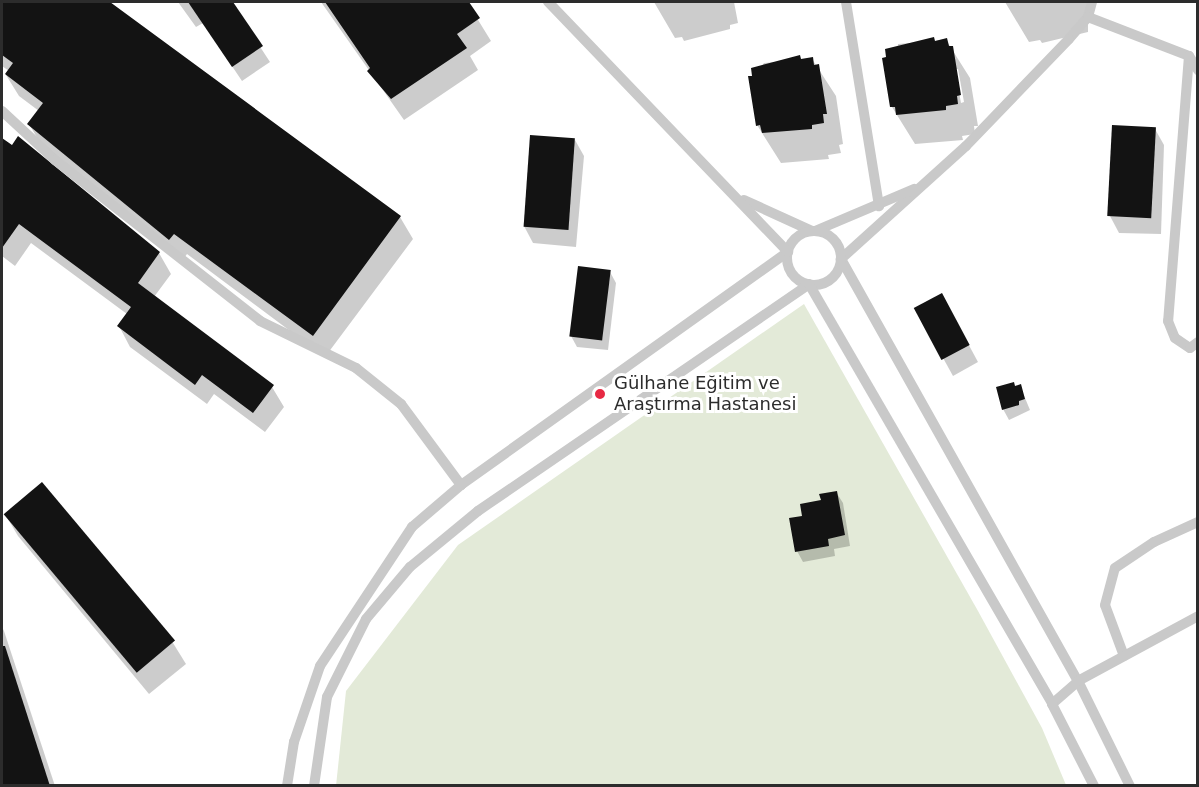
<!DOCTYPE html>
<html>
<head>
<meta charset="utf-8">
<style>
	body { margin:0 }
	#map { position:relative; width:1199px; height:787px; overflow:hidden; background:#fff; font-family:"DejaVu Sans",sans-serif }
	div>[style] { position:absolute }
	.green>* { inset:0; background:#e3ead8 }
	.shadow>* { inset:0; background:#0003 }
	.building>* { inset:0; background:#131313; transform-origin:0 0 }
	.service>* { height:10px; margin:-5px; padding:0 5px; transform-origin:5px; border-radius:5px; background:#c9c9c9 }
	.service>.ring { margin:-5px; padding:0; box-sizing:content-box; background:none; border:10px solid #c9c9c9; border-radius:50% }
	.dots>* { width:16px; height:16px; translate:-50% -50%; box-sizing:border-box; border:3px solid #fff; border-radius:50% }
	span { translate:-50% -50%; white-space:nowrap; text-align:center; line-height:1.15; -webkit-text-stroke:6px #fff; paint-order:stroke }
	.poi-label { font-size:18px; color:#2c2c2c }
	.left { translate:0 -50%; text-align:left }
	.frame { position:absolute; inset:0; border:3px solid #2c2c2c; pointer-events:none }
</style>
</head>
<body>
<div id="map">
	<div class="green">
		<div style="clip-path:polygon(804px 304px,978px 611px,1042px 728px,1066px 785px,336px 786px,346px 691px,458px 545px)"></div>
	</div>
	<div class="shadow">
		<div style="clip-path:polygon(2px 2px,108px 2px,400px 217px,413px 239px,325px 357px,187px 254px,182px 261px,42px 146px,29px 124px,39px 111px,19px 96px,6px 75px,9px 71px,2px 66px)"></div>
		<div style="clip-path:polygon(178px 2px,231px 2px,270px 62px,242px 81px,203px 23px,196px 27px)"></div>
		<div style="clip-path:polygon(321px 2px,467px 2px,491px 41px,470px 56px,478px 70px,404px 120px)"></div>
		<div style="clip-path:polygon(654px 2px,734px 2px,738px 23px,730px 25px,730px 29px,684px 41px,682px 37px,675px 38px)"></div>
		<div style="clip-path:polygon(1005px 2px,1088px 2px,1088px 32px,1042px 43px,1040px 40px,1029px 42px)"></div>
		<div style="clip-path:polygon(evenodd,946px 40px,970px 78px,978px 126px,974px 126px,975px 134px,962px 136px,963px 140px,915px 144px,892px 107px,898px 44px,946px 40px,955px 69px,958px 69px,964px 102px,961px 103px,955px 69px)"></div>
		<div style="clip-path:polygon(812px 59px,836px 96px,843px 144px,839px 145px,841px 153px,828px 155px,829px 159px,781px 163px,757px 125px,754px 77px,764px 63px)"></div>
		<div style="clip-path:polygon(1155px 129px,1164px 145px,1161px 234px,1119px 233px,1110px 216px)"></div>
		<div style="clip-path:polygon(2px 140px,159px 253px,171px 274px,154px 297px,272px 387px,284px 407px,265px 432px,214px 394px,207px 404px,130px 347px,119px 326px,127px 314px,31px 243px,15px 266px,2px 256px)"></div>
		<div style="clip-path:polygon(575px 140px,584px 156px,576px 247px,533px 243px,524px 226px)"></div>
		<div style="clip-path:polygon(610px 272px,616px 283px,608px 350px,577px 347px,571px 336px)"></div>
		<div style="clip-path:polygon(916px 309px,951px 312px,978px 362px,953px 376px)"></div>
		<div style="clip-path:polygon(1020px 386px,1030px 410px,1009px 420px,1003px 409px,1015px 387px)"></div>
		<div style="clip-path:polygon(836px 492px,843px 503px,850px 546px,834px 549px,835px 556px,803px 562px,797px 551px,822px 501px)"></div>
		<div style="clip-path:polygon(5px 514px,173px 643px,186px 664px,149px 694px,18px 536px)"></div>
		<div style="clip-path:polygon(2px 627px,4px 631px,55px 786px,2px 786px)"></div>
	</div>
	<div class="building">
		<div style="clip-path:polygon(2px 2px,110px 2px,401px 216px,313px 336px,174px 234px,169px 240px,27px 124px,43px 103px,5px 74px,13px 63px,2px 55px)"></div>
		<div style="clip-path:polygon(188px 2px,233px 2px,263px 46px,232px 67px)"></div>
		<div style="clip-path:polygon(325px 2px,469px 2px,480px 18px,457px 34px,467px 48px,391px 99px,367px 71px,370px 68px)"></div>
		<div style="clip-path:polygon(934px 37px,935px 41px,947px 38px,949px 46px,953px 46px,961px 95px,957px 96px,958px 104px,946px 106px,946px 110px,896px 115px,895px 107px,890px 107px,882px 58px,886px 57px,885px 49px)"></div>
		<div style="clip-path:polygon(800px 55px,801px 59px,813px 57px,814px 65px,819px 64px,827px 114px,823px 114px,824px 123px,812px 125px,812px 129px,762px 133px,760px 125px,756px 126px,748px 76px,752px 76px,751px 68px)"></div>
		<div style="left:1112px;top:125px;width:44px;height:91px;rotate:3deg"></div>
		<div style="left:530px;top:135px;width:45px;height:92px;rotate:4deg"></div>
		<div style="clip-path:polygon(18px 136px,160px 252px,138px 283px,274px 385px,253px 413px,202px 375px,195px 385px,117px 326px,131px 307px,19px 224px,2px 248px,2px 138px,12px 145px)"></div>
		<div style="left:578px;top:266px;width:33px;height:71px;rotate:7deg"></div>
		<div style="left:942px;top:293px;width:59px;height:32px;rotate:62deg"></div>
		<div style="clip-path:polygon(1014px 382px,1015px 386px,1021px 384px,1025px 399px,1019px 401px,1019px 405px,1002px 410px,996px 387px)"></div>
		<div style="left:42px;top:482px;width:207px;height:50px;rotate:50deg"></div>
		<div style="clip-path:polygon(837px 491px,845px 535px,828px 539px,829px 546px,795px 552px,789px 518px,802px 516px,800px 504px,821px 500px,819px 494px)"></div>
		<div style="clip-path:polygon(2px 646px,5px 646px,50px 786px,2px 786px)"></div>
	</div>
	<div class="service">
		<div style="left:846px;top:2px;width:207px;rotate:80.8deg"></div>
		<div style="left:1092px;top:2px;width:16px;rotate:105deg"></div>
		<div style="left:1088px;top:17px;width:29px;rotate:131deg"></div>
		<div style="left:1069px;top:39px;width:149px;rotate:133.9deg"></div>
		<div style="left:966px;top:146px;width:169px;rotate:137.9deg"></div>
		<div style="left:841px;top:259px;width:484px;rotate:60.7deg"></div>
		<div style="left:1078px;top:681px;width:117px;rotate:63.7deg"></div>
		<div style="left:1088px;top:17px;width:108px;rotate:21.1deg"></div>
		<div style="left:1189px;top:56px;width:17px;rotate:57deg"></div>
		<div style="left:1189px;top:56px;width:266px;rotate:94.5deg"></div>
		<div style="left:1168px;top:321px;width:18px;rotate:68deg"></div>
		<div style="left:1175px;top:338px;width:18px;rotate:34deg"></div>
		<div style="left:1190px;top:348px;width:10px;rotate:-37deg"></div>
		<div style="left:2px;top:111px;width:72px;rotate:42.8deg"></div>
		<div style="left:55px;top:160px;width:261px;rotate:38.1deg"></div>
		<div style="left:260px;top:321px;width:107px;rotate:26.1deg"></div>
		<div style="left:356px;top:368px;width:58px;rotate:38.7deg"></div>
		<div style="left:401px;top:404px;width:101px;rotate:53.5deg"></div>
		<div style="left:744px;top:200px;width:75px;rotate:24.5deg"></div>
		<div style="left:815px;top:231px;width:108px;rotate:-23deg"></div>
		<div class="ring" style="left:787px;top:231px;width:44px;height:44px"></div>
		<div style="left:1124px;top:656px;width:54px;rotate:-110.4deg"></div>
		<div style="left:1105px;top:605px;width:38px;rotate:-75deg"></div>
		<div style="left:1115px;top:568px;width:47px;rotate:-33.7deg"></div>
		<div style="left:1154px;top:542px;width:48px;rotate:-24.4deg"></div>
		<div style="left:1052px;top:704px;width:35px;rotate:-41deg"></div>
		<div style="left:1078px;top:681px;width:136px;rotate:-28.4deg"></div>
		<div style="left:287px;top:786px;width:45px;rotate:-81deg"></div>
		<div style="left:294px;top:742px;width:80px;rotate:-71.1deg"></div>
		<div style="left:320px;top:666px;width:167px;rotate:-56.5deg"></div>
		<div style="left:412px;top:527px;width:65px;rotate:-40.6deg"></div>
		<div style="left:461px;top:485px;width:402px;rotate:-35.5deg"></div>
		<div style="left:788px;top:252px;width:347px;rotate:-133.8deg"></div>
		<div style="left:314px;top:786px;width:90px;rotate:-81.7deg"></div>
		<div style="left:327px;top:697px;width:87px;rotate:-63.4deg"></div>
		<div style="left:366px;top:619px;width:68px;rotate:-49.8deg"></div>
		<div style="left:410px;top:567px;width:88px;rotate:-39.5deg"></div>
		<div style="left:478px;top:511px;width:401px;rotate:-34.4deg"></div>
		<div style="left:809px;top:284px;width:485px;rotate:59.9deg"></div>
		<div style="left:1052px;top:704px;width:92px;rotate:62.9deg"></div>
	</div>
	<div class="dots">
		<div style="left:600px;top:394px;background:#e72943"></div>
	</div>
	<div class="poi-label">
		<span class="left" style="left:614px;top:394px">Gülhane Eğitim ve<br>Araştırma Hastanesi</span>
	</div>
	<div class="frame"></div>
</div>
</body>
</html>
